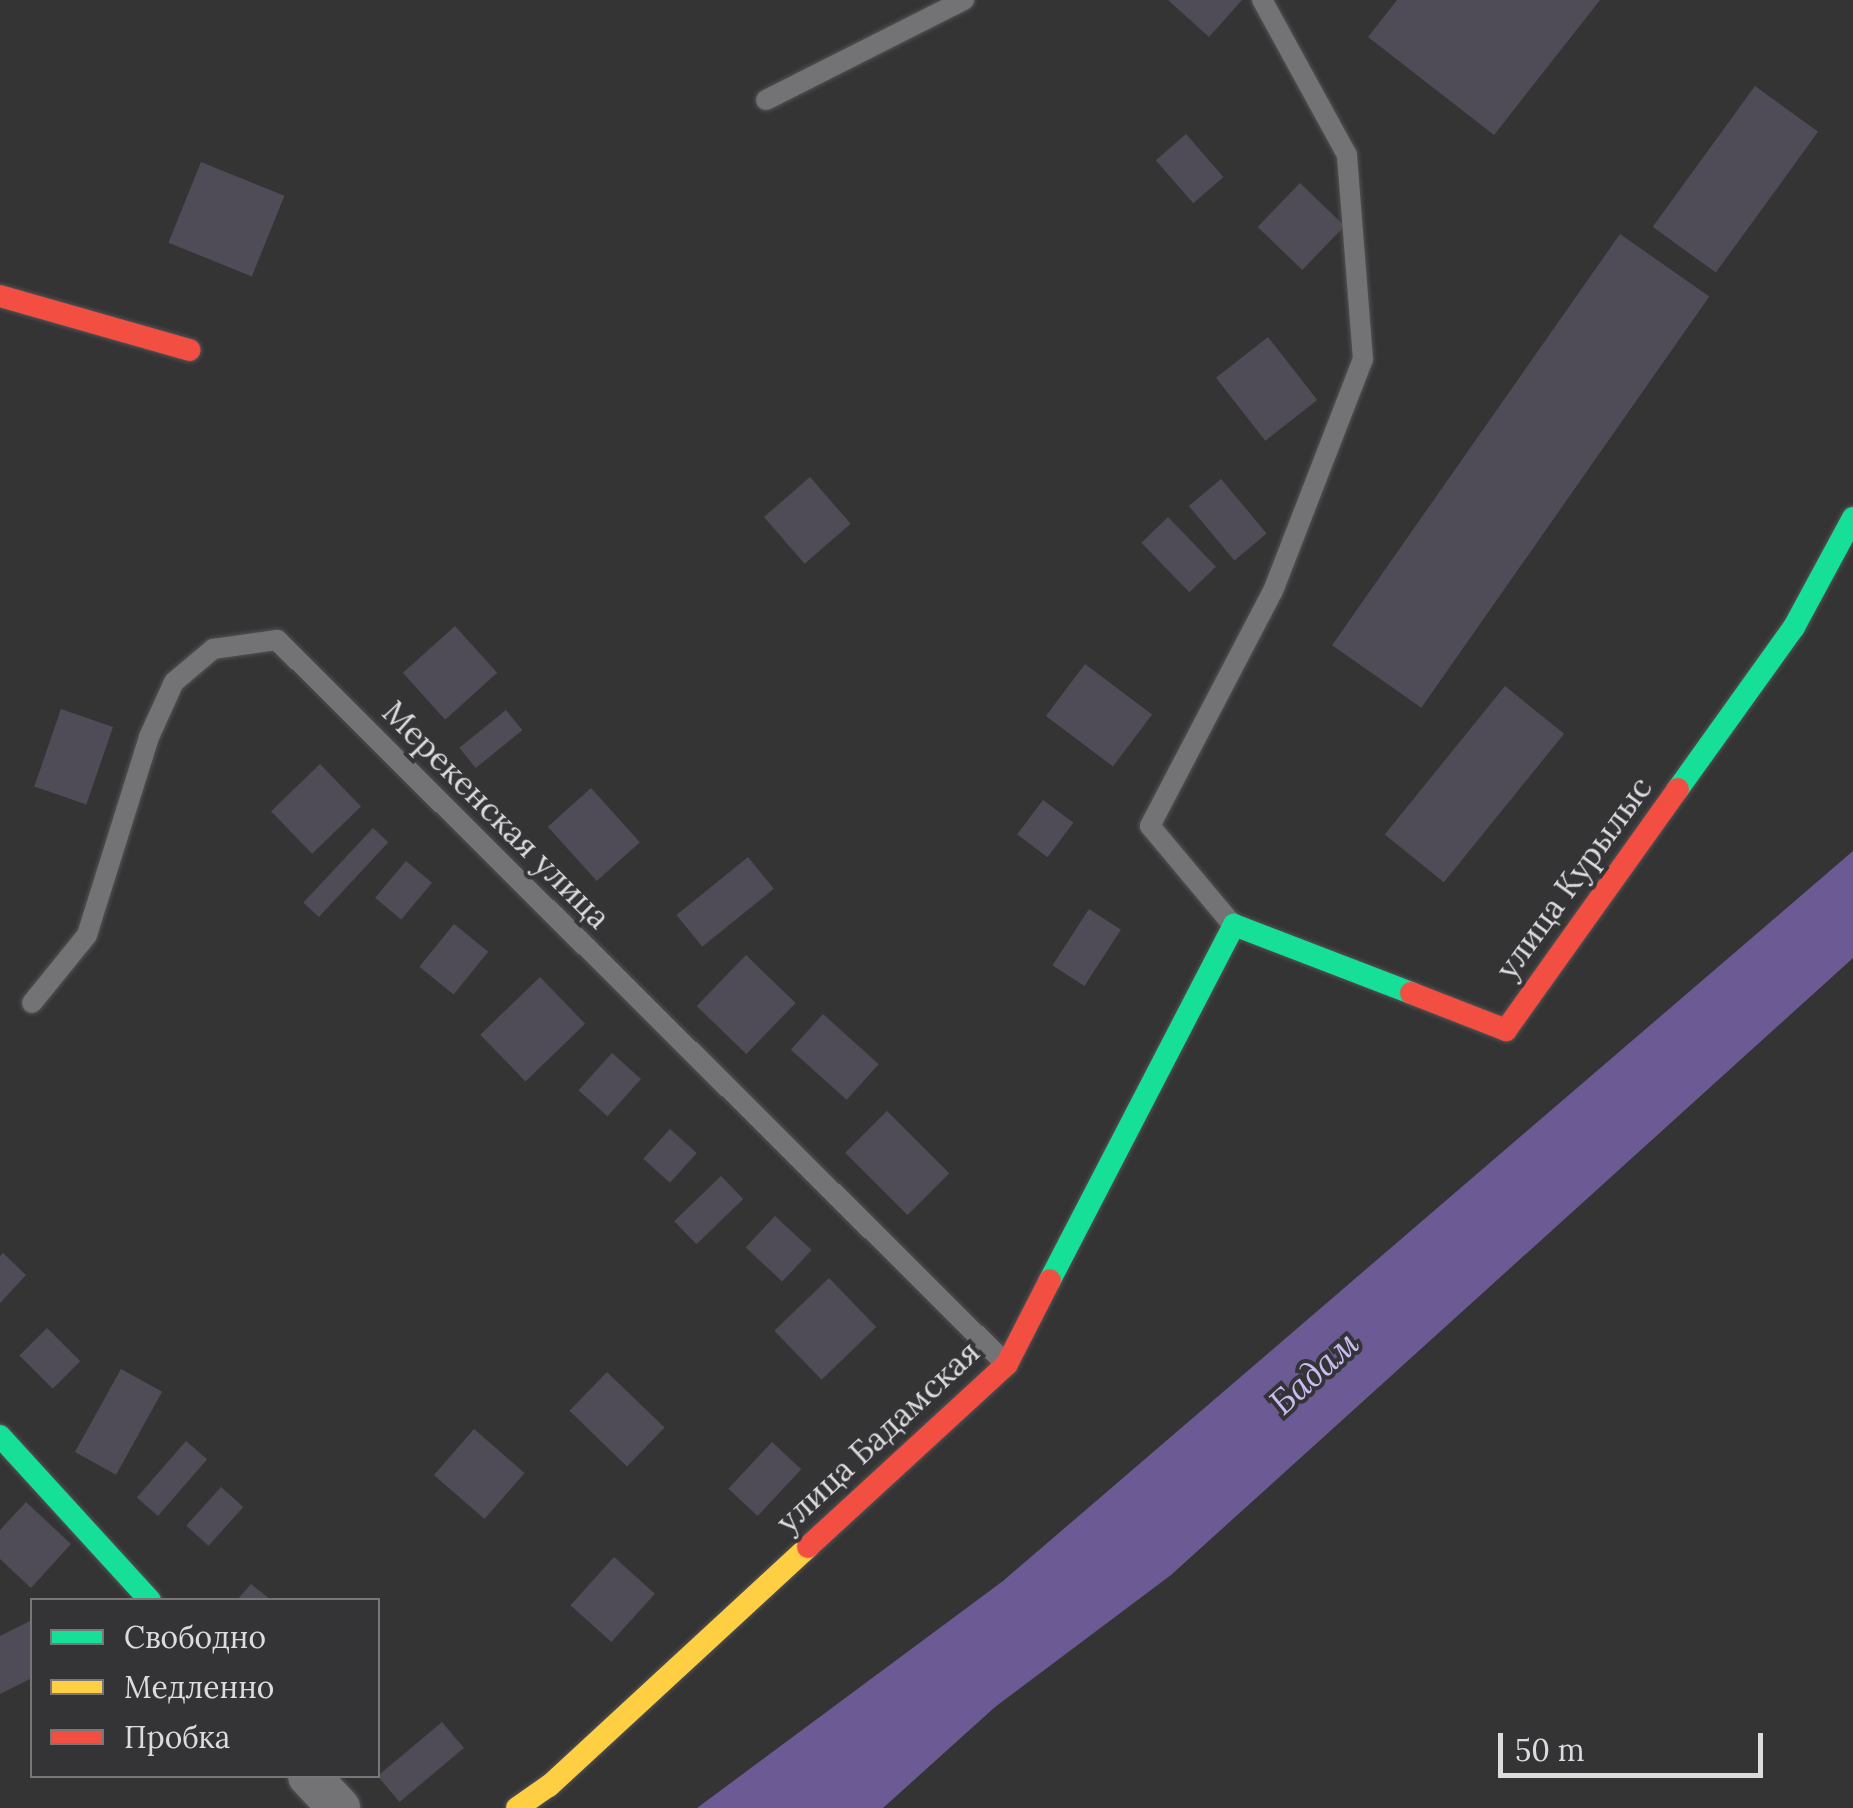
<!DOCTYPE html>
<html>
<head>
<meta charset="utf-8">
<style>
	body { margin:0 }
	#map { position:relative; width:1853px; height:1808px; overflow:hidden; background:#343435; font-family:Lora,serif }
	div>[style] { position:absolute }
	.water>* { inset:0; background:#6c5a94 }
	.building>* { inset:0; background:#4f4c57; transform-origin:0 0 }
	.roads { filter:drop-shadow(0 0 2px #525254) drop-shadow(0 0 2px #525254) }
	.lane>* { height:20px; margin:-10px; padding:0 10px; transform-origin:10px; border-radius:10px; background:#737274 }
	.street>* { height:42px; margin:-21px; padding:0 21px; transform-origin:21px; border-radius:21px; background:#737274 }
	.fast>* { height:22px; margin:-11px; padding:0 11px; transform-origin:11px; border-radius:11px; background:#16e098 }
	.slow>* { height:22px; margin:-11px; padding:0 11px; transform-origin:11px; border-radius:11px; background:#ffcf43 }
	.jam>* { height:22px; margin:-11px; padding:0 11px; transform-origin:11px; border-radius:11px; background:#f24e42 }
	span { translate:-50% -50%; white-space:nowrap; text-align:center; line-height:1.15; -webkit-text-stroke:8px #343336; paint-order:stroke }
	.street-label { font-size:32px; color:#dcdbde }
	.water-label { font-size:35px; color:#cabbf2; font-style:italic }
	.legend { position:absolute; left:30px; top:1598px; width:350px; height:180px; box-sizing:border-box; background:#343336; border:2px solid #777679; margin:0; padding:12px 18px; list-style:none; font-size:30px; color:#dcdbde }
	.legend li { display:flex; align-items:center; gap:20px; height:50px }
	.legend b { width:50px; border:2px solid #777679 }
	.scale { position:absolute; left:1498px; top:1733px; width:265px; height:45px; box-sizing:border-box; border:5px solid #dcdbde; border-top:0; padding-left:12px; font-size:30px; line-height:35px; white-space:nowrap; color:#dcdbde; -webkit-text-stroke:8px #343336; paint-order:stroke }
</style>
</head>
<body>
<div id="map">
	<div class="water">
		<div style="clip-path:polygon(1853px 851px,1853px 958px,1171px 1575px,995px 1707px,883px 1808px,697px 1808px,1003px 1581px)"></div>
	</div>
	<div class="building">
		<div style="clip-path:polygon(1168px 0,1242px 0,1209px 37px)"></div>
		<div style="clip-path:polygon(1397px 0,1600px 0,1494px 135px,1368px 37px)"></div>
		<div style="left:1755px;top:86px;width:78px;height:174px;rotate:36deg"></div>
		<div style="left:1186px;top:134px;width:57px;height:40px;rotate:49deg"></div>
		<div style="left:201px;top:162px;width:90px;height:87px;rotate:22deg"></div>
		<div style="left:1300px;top:183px;width:62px;height:61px;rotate:44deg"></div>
		<div style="left:1620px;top:234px;width:109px;height:502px;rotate:35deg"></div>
		<div style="left:1268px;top:337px;width:80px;height:66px;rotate:52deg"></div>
		<div style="left:810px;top:477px;width:62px;height:61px;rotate:49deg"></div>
		<div style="left:1221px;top:479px;width:71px;height:42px;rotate:50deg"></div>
		<div style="left:1168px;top:517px;width:69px;height:37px;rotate:46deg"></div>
		<div style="left:455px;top:626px;width:63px;height:70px;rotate:48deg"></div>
		<div style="left:1085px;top:664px;width:84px;height:65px;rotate:37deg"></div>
		<div style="left:1505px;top:686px;width:76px;height:191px;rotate:39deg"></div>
		<div style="left:61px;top:709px;width:55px;height:82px;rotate:19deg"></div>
		<div style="left:506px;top:710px;width:26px;height:60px;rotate:51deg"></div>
		<div style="left:320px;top:764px;width:59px;height:68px;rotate:46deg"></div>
		<div style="left:591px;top:788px;width:73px;height:58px;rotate:48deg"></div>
		<div style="left:1043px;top:800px;width:38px;height:43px;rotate:37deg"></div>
		<div style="left:373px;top:828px;width:21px;height:102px;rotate:43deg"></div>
		<div style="left:748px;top:857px;width:41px;height:92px;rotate:51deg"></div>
		<div style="left:406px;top:861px;width:34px;height:48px;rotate:40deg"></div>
		<div style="left:1089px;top:909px;width:38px;height:67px;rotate:33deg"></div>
		<div style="left:454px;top:924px;width:44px;height:55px;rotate:39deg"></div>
		<div style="left:746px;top:955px;width:69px;height:71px;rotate:44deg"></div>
		<div style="left:540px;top:977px;width:65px;height:83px;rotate:46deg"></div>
		<div style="left:823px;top:1014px;width:75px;height:48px;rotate:42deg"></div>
		<div style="left:612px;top:1053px;width:39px;height:50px;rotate:42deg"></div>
		<div style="left:887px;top:1111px;width:88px;height:59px;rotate:45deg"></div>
		<div style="left:670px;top:1129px;width:36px;height:40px;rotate:42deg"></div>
		<div style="left:721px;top:1176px;width:32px;height:65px;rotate:46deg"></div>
		<div style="left:775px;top:1216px;width:50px;height:43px;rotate:43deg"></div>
		<div style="clip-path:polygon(3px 1253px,26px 1275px,0 1303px,0 1256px)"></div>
		<div style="left:829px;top:1278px;width:68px;height:76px;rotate:46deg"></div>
		<div style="left:47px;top:1328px;width:47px;height:39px;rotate:45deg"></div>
		<div style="left:121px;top:1369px;width:47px;height:95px;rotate:29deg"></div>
		<div style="left:607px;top:1372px;width:80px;height:54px;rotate:44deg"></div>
		<div style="left:474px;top:1429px;width:67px;height:61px;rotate:41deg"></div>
		<div style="left:186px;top:1441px;width:28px;height:75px;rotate:41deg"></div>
		<div style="left:772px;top:1442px;width:40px;height:64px;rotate:43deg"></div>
		<div style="left:221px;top:1487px;width:30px;height:52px;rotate:42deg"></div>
		<div style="clip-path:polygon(26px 1502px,71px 1544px,31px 1588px,0 1559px,0 1530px)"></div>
		<div style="left:614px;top:1557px;width:55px;height:65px;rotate:42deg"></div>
		<div style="clip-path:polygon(251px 1584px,271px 1600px,237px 1600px)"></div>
		<div style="clip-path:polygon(32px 1620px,32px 1678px,0 1694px,0 1636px)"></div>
		<div style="left:442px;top:1722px;width:34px;height:84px;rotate:50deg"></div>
	</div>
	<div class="roads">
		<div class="lane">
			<div style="left:766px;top:100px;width:222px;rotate:-26.8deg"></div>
			<div style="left:1232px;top:924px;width:128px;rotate:-129.9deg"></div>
			<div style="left:1150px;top:826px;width:265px;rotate:-62.4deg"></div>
			<div style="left:1273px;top:591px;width:249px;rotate:-68.8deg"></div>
			<div style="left:1363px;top:359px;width:205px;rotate:-94.5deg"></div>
			<div style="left:1347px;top:155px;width:177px;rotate:-118.7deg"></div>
			<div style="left:32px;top:1003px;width:87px;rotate:-51deg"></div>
			<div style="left:87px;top:935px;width:207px;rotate:-72.6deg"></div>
			<div style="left:149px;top:737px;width:60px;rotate:-65.6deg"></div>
			<div style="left:174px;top:682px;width:51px;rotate:-40.2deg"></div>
			<div style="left:213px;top:649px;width:65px;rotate:-8deg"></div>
			<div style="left:277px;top:640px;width:1026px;rotate:44.8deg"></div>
		</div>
		<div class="street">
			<div style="left:309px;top:1776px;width:44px;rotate:46.8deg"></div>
		</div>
		<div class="fast">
			<div style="left:1678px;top:789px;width:199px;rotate:-54.4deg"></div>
			<div style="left:1794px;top:627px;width:124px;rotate:-61.6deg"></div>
			<div style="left:1050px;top:1280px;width:400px;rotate:-62.6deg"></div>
			<div style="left:1234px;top:925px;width:190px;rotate:21deg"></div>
			<div style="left:0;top:1436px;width:222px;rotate:47.6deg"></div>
		</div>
		<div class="slow">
			<div style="left:517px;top:1808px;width:39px;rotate:-35deg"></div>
			<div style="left:549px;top:1786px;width:352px;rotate:-42.7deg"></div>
		</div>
		<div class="jam">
			<div style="left:0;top:296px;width:197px;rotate:15.9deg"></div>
			<div style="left:1411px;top:993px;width:102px;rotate:21.3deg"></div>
			<div style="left:1506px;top:1030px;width:296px;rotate:-54.5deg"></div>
			<div style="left:808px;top:1547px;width:270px;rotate:-42.6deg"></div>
			<div style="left:1007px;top:1364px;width:94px;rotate:-62.9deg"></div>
		</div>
	</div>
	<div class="street-label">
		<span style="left:496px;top:815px;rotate:45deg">Мерекенская улица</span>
		<span style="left:1574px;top:878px;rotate:-54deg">улица Курылыс</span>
		<span style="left:878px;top:1437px;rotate:-43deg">улица Бадамская</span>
	</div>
	<div class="water-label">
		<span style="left:1314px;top:1373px;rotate:-42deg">Бадам</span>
	</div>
	<ul class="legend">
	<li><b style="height:12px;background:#16e098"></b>Свободно</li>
	<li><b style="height:12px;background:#ffcf43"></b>Медленно</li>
	<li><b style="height:12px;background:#f24e42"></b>Пробка</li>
	</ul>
	<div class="scale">50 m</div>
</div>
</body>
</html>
